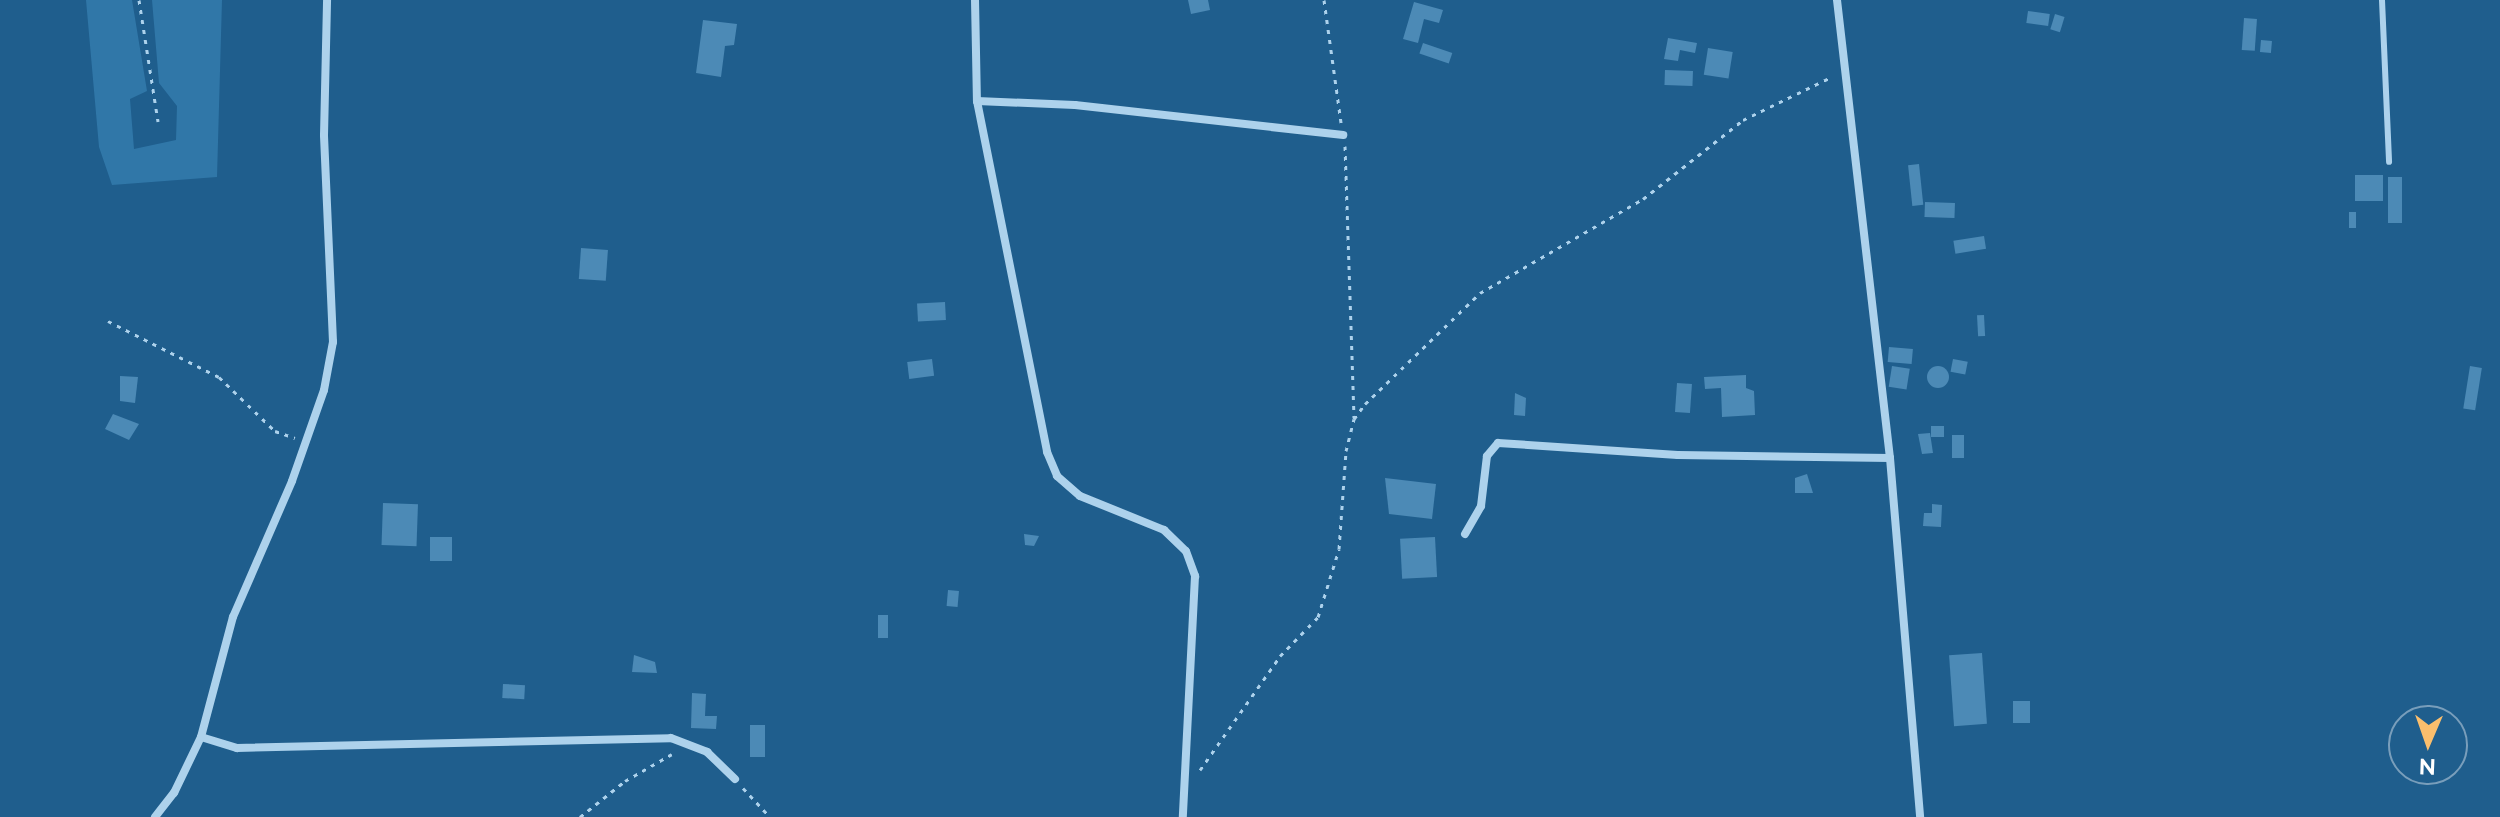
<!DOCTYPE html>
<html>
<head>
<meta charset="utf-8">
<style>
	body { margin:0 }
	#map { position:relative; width:2500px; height:817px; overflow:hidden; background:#1f5e8d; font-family:Raleway,sans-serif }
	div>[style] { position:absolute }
	.green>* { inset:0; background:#3077a8 }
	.building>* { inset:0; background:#4c8ab6; transform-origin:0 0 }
	.round { border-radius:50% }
	.path>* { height:3px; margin-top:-1.5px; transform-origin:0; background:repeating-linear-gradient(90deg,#add2ec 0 4px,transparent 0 10px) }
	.service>* { height:6px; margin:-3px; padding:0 3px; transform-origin:3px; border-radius:3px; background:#add2ec }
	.minor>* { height:8px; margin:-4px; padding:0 4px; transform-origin:4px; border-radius:4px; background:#add2ec }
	span { translate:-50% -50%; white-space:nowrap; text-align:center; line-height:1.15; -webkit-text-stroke:6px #1f5e8d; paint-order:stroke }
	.north { position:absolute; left:2388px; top:705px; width:80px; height:80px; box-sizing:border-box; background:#1f5e8d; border:2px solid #799ebb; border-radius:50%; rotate:182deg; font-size:22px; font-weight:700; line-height:32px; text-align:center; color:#fff }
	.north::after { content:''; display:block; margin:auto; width:28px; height:36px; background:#fabe6d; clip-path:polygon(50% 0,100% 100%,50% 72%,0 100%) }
</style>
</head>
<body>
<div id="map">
	<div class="green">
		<div style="clip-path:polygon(86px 0,132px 0,147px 91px,130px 99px,134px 149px,176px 140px,177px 106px,159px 83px,152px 0,222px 0,217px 177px,112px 185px,99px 147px)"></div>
	</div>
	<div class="building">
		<div style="clip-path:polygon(1188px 0,1208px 0,1210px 10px,1191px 14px)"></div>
		<div style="clip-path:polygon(1414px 2px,1443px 10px,1439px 23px,1424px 19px,1418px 43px,1403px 39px)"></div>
		<div style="left:2028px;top:11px;width:22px;height:12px;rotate:8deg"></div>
		<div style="left:2055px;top:14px;width:10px;height:16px;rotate:17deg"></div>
		<div style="left:2244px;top:18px;width:13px;height:32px;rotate:4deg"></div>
		<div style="clip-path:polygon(703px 20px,737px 24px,734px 45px,725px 46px,721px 77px,696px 73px)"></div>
		<div style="clip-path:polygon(1668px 38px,1697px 43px,1695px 53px,1680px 50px,1678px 61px,1664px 59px)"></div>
		<div style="left:2261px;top:40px;width:11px;height:12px;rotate:5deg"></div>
		<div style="left:1423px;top:43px;width:31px;height:11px;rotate:19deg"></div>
		<div style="left:1708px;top:48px;width:25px;height:27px;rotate:9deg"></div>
		<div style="left:1665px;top:70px;width:28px;height:15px;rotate:2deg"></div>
		<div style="left:1919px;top:164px;width:41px;height:11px;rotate:84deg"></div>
		<div style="left:2355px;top:175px;width:28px;height:26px"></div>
		<div style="left:2388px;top:177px;width:14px;height:46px"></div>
		<div style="left:1925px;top:202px;width:30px;height:15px;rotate:2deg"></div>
		<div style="left:2349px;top:212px;width:7px;height:16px"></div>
		<div style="left:1984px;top:236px;width:13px;height:31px;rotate:81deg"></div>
		<div style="left:581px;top:248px;width:27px;height:31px;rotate:4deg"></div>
		<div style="left:945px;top:302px;width:18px;height:28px;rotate:87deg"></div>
		<div style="left:1984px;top:315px;width:21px;height:7px;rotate:87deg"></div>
		<div style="left:1889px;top:347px;width:24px;height:15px;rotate:5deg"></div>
		<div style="left:932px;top:359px;width:17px;height:25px;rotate:83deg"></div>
		<div style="left:1953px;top:359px;width:15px;height:13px;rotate:11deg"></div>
		<div class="round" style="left:1927px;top:366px;width:22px;height:22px"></div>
		<div style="left:1892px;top:366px;width:18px;height:21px;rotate:9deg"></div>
		<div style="left:2470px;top:366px;width:12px;height:43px;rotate:9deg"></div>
		<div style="clip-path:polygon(1746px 375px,1746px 388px,1754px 391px,1755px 415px,1722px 417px,1721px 388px,1705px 389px,1704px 377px)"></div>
		<div style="clip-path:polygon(120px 376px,138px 377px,135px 403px,120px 401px)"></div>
		<div style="left:1677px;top:383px;width:15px;height:29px;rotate:4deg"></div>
		<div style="clip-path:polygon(1515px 393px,1526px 398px,1525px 416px,1514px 415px)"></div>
		<div style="clip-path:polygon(113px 414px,139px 424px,129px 440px,105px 429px)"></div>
		<div style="left:1931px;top:426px;width:13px;height:11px"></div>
		<div style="clip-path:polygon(1930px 433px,1933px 453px,1922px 454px,1918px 434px)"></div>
		<div style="left:1952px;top:435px;width:12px;height:23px"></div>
		<div style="clip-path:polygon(1807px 474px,1813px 493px,1795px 493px,1795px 478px)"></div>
		<div style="clip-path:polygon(1385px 478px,1436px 484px,1432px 519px,1389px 514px)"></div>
		<div style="left:383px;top:503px;width:35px;height:42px;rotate:2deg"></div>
		<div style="clip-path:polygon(1932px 504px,1942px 505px,1941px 527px,1923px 526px,1924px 513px,1932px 513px)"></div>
		<div style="clip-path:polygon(1024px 534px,1039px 536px,1034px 546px,1025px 545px)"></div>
		<div style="left:430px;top:537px;width:22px;height:24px"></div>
		<div style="left:1435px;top:537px;width:40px;height:35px;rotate:87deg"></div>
		<div style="left:948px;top:590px;width:11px;height:16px;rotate:5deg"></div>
		<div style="left:878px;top:615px;width:10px;height:23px"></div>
		<div style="left:1982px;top:653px;width:71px;height:33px;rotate:86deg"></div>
		<div style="clip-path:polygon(634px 655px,655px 662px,657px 673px,632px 672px)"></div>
		<div style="left:503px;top:684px;width:22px;height:14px;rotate:3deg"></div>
		<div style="clip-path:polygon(692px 693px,706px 694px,705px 716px,717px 716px,716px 729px,691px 728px)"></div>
		<div style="left:2030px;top:701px;width:22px;height:17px;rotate:90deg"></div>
		<div style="left:765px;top:725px;width:32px;height:15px;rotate:90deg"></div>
	</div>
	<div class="path">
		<div style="left:139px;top:0;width:123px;rotate:81.1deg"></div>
		<div style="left:1324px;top:0;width:124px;rotate:82.1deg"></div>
		<div style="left:1345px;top:146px;width:272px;rotate:88.1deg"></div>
		<div style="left:108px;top:321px;width:124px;rotate:26.8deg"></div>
		<div style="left:219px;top:377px;width:78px;rotate:44deg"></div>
		<div style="left:275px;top:431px;width:21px;rotate:19deg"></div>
		<div style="left:1200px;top:770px;width:139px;rotate:-54.9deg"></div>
		<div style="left:1280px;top:656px;width:54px;rotate:-45.7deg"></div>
		<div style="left:1318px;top:617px;width:71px;rotate:-72.8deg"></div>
		<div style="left:1339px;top:549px;width:98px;rotate:-85.9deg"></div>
		<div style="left:1346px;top:451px;width:33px;rotate:-76deg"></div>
		<div style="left:1354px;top:419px;width:19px;rotate:-54deg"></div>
		<div style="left:1365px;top:404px;width:160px;rotate:-44deg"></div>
		<div style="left:1480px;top:293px;width:188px;rotate:-30deg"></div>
		<div style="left:1643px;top:199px;width:127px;rotate:-38.3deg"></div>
		<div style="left:1743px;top:120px;width:98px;rotate:-26deg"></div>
		<div style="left:743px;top:788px;width:40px;rotate:47deg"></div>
		<div style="left:580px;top:817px;width:58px;rotate:-38.7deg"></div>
		<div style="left:625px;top:781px;width:54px;rotate:-29.9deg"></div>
	</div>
	<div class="service">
		<div style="left:2382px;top:0;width:162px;rotate:87.5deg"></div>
	</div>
	<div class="minor">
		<div style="left:975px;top:0;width:101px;rotate:88.9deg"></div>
		<div style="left:977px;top:101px;width:358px;rotate:78.7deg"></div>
		<div style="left:1047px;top:452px;width:26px;rotate:67deg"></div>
		<div style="left:1057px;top:476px;width:30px;rotate:41deg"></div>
		<div style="left:1080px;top:496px;width:91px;rotate:22deg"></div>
		<div style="left:1164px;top:530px;width:30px;rotate:44deg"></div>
		<div style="left:1186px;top:551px;width:27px;rotate:70deg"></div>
		<div style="left:1195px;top:576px;width:241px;rotate:92.9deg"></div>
		<div style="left:1837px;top:0;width:461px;rotate:83.4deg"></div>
		<div style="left:1890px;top:458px;width:360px;rotate:85.2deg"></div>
		<div style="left:977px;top:101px;width:98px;rotate:2.3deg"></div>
		<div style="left:1075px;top:105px;width:270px;rotate:6.4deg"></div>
		<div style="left:1465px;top:534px;width:32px;rotate:-60deg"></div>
		<div style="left:1481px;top:506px;width:50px;rotate:-83.2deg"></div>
		<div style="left:1487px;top:456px;width:17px;rotate:-50deg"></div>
		<div style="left:1498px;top:443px;width:180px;rotate:3.8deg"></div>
		<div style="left:1678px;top:455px;width:212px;rotate:0.8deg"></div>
		<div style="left:201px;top:737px;width:38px;rotate:17deg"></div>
		<div style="left:237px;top:748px;width:434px;rotate:-1.3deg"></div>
		<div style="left:671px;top:738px;width:39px;rotate:21deg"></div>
		<div style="left:707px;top:752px;width:39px;rotate:44deg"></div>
		<div style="left:155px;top:817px;width:31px;rotate:-52deg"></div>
		<div style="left:174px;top:793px;width:62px;rotate:-64.3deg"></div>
		<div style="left:201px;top:737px;width:124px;rotate:-75.1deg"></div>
		<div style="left:233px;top:617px;width:148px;rotate:-66.5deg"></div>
		<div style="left:292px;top:481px;width:96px;rotate:-70.6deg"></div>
		<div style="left:324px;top:390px;width:49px;rotate:-79.4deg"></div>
		<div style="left:333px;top:342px;width:207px;rotate:-92.5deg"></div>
		<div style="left:324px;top:135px;width:135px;rotate:-88.7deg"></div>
	</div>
	<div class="north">N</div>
</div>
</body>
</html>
